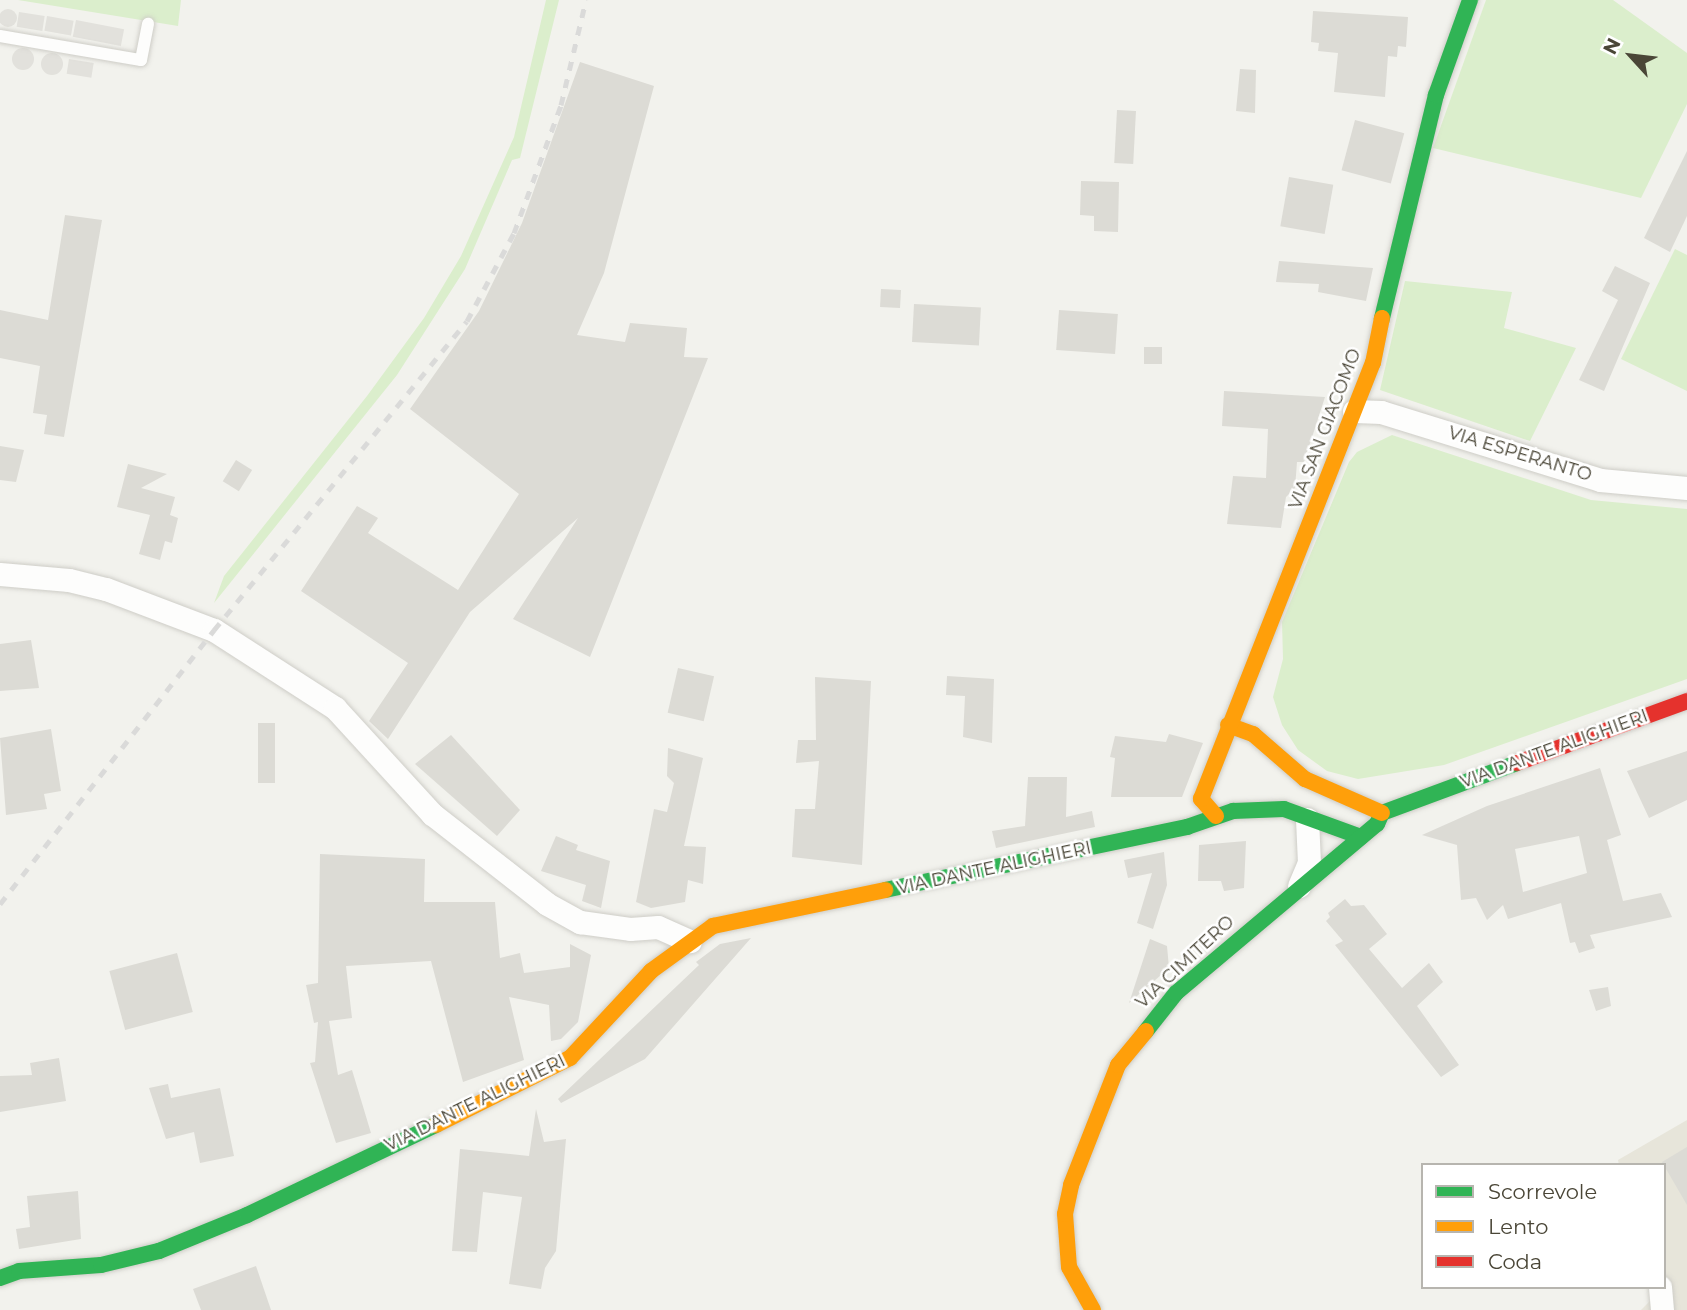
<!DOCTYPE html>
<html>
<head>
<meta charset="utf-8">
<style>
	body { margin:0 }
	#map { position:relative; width:1687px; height:1310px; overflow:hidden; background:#f2f2ed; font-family:Montserrat,sans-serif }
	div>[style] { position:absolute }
	.residential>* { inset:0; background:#e7e5da }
	.green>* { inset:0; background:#dbeecc }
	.parking>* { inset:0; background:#e2e1dc; transform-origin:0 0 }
	.round { border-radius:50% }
	.building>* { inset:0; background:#dcdbd5; transform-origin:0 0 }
	.roads { filter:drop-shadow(0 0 2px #cecdc7) drop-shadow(0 0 2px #cecdc7) }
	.lane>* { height:12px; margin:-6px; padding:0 6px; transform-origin:6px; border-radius:6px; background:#fdfdfc }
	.street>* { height:23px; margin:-11.5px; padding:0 11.5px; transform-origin:11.5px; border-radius:11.5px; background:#fdfdfc }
	.fast>* { height:16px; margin:-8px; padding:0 8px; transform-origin:8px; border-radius:8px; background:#30b455 }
	.slow>* { height:16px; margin:-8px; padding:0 8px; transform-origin:8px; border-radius:8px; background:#ff9f0a }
	.jam>* { height:16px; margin:-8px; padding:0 8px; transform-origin:8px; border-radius:8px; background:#e5322d }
	.rail>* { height:5px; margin-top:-2.5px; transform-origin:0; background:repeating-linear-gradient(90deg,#dadad9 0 9px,transparent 0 18px) }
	span { translate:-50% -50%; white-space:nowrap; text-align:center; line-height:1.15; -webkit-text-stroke:5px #fff; paint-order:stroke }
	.street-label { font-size:18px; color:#4a4637 }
	.legend { position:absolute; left:1421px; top:1163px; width:245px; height:126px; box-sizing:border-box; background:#fff; border:2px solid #b7b5af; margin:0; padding:9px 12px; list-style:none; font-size:21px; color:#4a4637 }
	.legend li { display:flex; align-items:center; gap:14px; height:35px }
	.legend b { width:35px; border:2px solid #b7b5af }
	.north { position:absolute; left:1596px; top:21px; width:70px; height:70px; -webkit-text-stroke:5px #fff; paint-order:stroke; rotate:297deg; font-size:19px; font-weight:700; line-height:28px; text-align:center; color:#4a4637 }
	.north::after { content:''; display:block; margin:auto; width:24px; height:32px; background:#4a4637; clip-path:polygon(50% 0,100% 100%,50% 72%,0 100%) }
</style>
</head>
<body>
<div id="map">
	<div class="residential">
		<div style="clip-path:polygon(1687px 1120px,1687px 1310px,1641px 1310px,1664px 1287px,1664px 1165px,1619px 1165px,1618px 1160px)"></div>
	</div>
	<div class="green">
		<div style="clip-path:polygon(18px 0,181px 0,178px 26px)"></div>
		<div style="clip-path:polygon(546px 0,559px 0,520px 158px,512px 160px,465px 269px,397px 375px,214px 603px,224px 576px,367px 396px,424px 318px,461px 256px,514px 137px)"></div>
		<div style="clip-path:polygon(1486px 0,1613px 0,1687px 53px,1687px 104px,1641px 198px,1433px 148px)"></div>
		<div style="clip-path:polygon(1675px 249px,1687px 255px,1687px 391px,1621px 359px)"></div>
		<div style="clip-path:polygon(1405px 281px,1512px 292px,1504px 328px,1576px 348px,1530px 441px,1380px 390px)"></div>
		<div style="clip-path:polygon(1392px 435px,1591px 500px,1687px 509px,1687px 679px,1444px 765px,1358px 779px,1327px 771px,1298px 750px,1282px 725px,1273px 697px,1283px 659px,1282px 622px,1349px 462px,1357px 452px)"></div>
	</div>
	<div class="parking">
		<div class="round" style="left:-1px;top:9px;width:18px;height:18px"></div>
		<div style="left:19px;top:12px;width:26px;height:15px;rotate:9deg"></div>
		<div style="left:47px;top:16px;width:27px;height:15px;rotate:10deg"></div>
		<div style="left:76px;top:20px;width:49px;height:17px;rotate:11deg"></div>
		<div class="round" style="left:12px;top:48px;width:22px;height:22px"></div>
		<div class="round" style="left:41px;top:53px;width:22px;height:22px"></div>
		<div style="left:69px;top:59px;width:25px;height:15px;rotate:9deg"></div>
	</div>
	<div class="building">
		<div style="clip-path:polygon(1313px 11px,1408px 17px,1406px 47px,1398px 46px,1397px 57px,1388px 56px,1385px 97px,1334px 92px,1338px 53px,1318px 51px,1319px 43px,1311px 42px)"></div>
		<div style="clip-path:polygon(580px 62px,654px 86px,604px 273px,577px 335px,625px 342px,630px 323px,687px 328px,684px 357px,708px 358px,590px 657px,513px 619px,578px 518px,470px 612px,388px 739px,369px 721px,408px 663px,301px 591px,357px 506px,378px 518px,368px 533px,458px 590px,519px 494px,410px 409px,479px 311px,522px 223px)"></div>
		<div style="clip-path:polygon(1240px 69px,1256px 70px,1255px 113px,1236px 111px)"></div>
		<div style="left:1117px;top:110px;width:19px;height:53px;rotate:3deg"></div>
		<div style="left:1355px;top:120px;width:51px;height:52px;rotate:15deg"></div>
		<div style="clip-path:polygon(1687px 151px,1687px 216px,1670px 252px,1644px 238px)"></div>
		<div style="left:1289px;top:177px;width:45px;height:50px;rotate:10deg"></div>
		<div style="clip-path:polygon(1081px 181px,1119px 182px,1118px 232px,1094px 231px,1094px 216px,1080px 215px)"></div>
		<div style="clip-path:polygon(65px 215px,102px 220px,64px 437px,44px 434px,47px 415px,33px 413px,40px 366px,0 358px,0 310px,48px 320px)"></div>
		<div style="clip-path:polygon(1279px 261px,1373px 268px,1366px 301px,1318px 292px,1319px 284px,1276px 282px)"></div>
		<div style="clip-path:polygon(1615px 266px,1650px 283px,1604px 391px,1579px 380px,1618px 300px,1602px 291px)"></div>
		<div style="left:881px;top:289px;width:20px;height:18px;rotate:3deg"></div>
		<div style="left:914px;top:304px;width:67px;height:38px;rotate:3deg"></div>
		<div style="left:1059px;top:310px;width:59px;height:40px;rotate:4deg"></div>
		<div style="left:1144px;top:347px;width:18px;height:17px"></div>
		<div style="clip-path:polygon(1224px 391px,1325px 397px,1304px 462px,1297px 462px,1295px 488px,1286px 497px,1281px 528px,1227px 524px,1233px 476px,1266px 478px,1268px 429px,1222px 426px)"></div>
		<div style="clip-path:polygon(0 446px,24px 450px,16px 482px,0 480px)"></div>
		<div style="left:236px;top:460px;width:19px;height:25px;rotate:32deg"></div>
		<div style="clip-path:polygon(128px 464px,167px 474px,141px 488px,175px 497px,170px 515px,178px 518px,172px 543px,165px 541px,160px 560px,139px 554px,150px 515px,117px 507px)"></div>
		<div style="clip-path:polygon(31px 640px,39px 688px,0 691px,0 644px)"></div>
		<div style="left:678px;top:668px;width:37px;height:46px;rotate:13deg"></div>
		<div style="clip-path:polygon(947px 676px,994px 679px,992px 743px,963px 737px,965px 696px,946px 695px)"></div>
		<div style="clip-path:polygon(815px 677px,871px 681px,862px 865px,792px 857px,795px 809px,815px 809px,819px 761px,796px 763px,798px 740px,816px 740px)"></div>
		<div style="left:258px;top:723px;width:17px;height:60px"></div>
		<div style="clip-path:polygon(51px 729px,61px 791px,44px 794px,47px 809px,6px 815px,0 738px)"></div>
		<div style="clip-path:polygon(1169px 734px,1203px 743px,1182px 797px,1111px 797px,1115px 758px,1110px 757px,1115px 736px,1166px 742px)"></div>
		<div style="clip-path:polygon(451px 735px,520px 810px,497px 836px,415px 764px)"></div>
		<div style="clip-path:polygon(668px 748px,703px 758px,684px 846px,706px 847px,703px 884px,688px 880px,685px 902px,651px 908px,636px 902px,654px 809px,667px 812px,674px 783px,667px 776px)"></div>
		<div style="clip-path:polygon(1687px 751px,1687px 800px,1649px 818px,1627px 771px)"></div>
		<div style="clip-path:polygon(evenodd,1600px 768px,1621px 835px,1607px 840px,1623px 901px,1661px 893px,1672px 917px,1590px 935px,1595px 948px,1579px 953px,1575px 942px,1570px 943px,1561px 903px,1508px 919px,1503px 905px,1487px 920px,1476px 898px,1461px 900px,1457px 845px,1422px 835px,1487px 806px,1600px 768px,1579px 836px,1587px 873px,1523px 892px,1515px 849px,1579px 836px)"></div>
		<div style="clip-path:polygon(1028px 777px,1067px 777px,1066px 817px,1092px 811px,1095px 827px,996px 848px,992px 831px,1025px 826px)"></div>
		<div style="clip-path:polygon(556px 836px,578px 845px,576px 850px,610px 861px,601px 908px,582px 901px,586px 885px,541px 871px)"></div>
		<div style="clip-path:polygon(1246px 841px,1244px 888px,1224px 891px,1221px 881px,1198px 881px,1199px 845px)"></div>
		<div style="clip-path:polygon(1164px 852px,1167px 885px,1153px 929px,1137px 923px,1152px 873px,1128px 878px,1124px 860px)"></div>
		<div style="clip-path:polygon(320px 854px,425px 859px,424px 902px,495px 902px,500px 958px,520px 953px,524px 973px,570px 967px,570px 944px,591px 955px,578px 1022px,561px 1039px,551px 1041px,549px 1005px,509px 997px,524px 1060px,463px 1082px,431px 961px,346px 966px,352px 1018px,329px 1021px,338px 1075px,352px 1070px,371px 1133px,336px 1143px,310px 1063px,315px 1062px,318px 1022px,314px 1023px,306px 985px,318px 983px)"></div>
		<div style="clip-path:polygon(1345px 899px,1351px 906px,1364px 905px,1387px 934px,1369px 949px,1402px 988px,1429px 963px,1443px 982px,1417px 1006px,1459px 1065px,1441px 1077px,1335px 945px,1343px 941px,1326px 921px,1330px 917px,1328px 913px)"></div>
		<div style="clip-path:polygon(751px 938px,645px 1059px,561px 1103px,558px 1099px,699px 965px,696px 962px,720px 944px)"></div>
		<div style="clip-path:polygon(1150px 939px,1167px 946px,1169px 968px,1129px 1003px)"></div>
		<div style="left:177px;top:953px;width:61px;height:70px;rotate:75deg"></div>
		<div style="clip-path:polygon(1608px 987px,1611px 1006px,1596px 1011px,1589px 990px)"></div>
		<div style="clip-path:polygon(59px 1058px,66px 1101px,0 1112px,0 1076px,32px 1075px,30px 1063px)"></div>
		<div style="clip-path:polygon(168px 1084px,171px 1098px,220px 1088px,234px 1156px,200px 1163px,194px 1132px,166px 1139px,149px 1088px)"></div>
		<div style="clip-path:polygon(536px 1109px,544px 1142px,566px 1139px,556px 1251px,545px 1268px,541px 1289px,509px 1284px,522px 1197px,483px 1192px,477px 1252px,452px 1251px,460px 1149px,529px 1156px)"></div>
		<div style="clip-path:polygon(1687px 1147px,1687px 1205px,1662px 1162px)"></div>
		<div style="clip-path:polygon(78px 1191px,81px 1239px,19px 1249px,16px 1229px,30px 1227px,27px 1196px)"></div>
		<div style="clip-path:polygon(256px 1266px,271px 1310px,201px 1310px,193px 1289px)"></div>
	</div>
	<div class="roads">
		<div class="lane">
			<div style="left:0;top:36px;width:143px;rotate:9.7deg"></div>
			<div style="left:141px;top:60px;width:37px;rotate:-79deg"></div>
		</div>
		<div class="street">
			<div style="left:1354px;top:411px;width:27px;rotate:2deg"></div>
			<div style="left:1381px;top:412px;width:229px;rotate:17.2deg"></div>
			<div style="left:1600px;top:480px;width:87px;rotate:5.3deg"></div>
			<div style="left:0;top:574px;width:69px;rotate:5deg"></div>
			<div style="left:69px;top:580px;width:38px;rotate:14deg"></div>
			<div style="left:106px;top:589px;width:116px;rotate:20.8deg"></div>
			<div style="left:214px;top:630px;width:144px;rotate:32.8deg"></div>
			<div style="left:335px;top:708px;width:144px;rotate:47.5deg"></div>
			<div style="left:432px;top:814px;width:146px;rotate:38deg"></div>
			<div style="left:547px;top:904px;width:38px;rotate:29deg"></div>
			<div style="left:580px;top:922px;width:50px;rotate:8deg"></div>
			<div style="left:630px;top:929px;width:28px;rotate:-4deg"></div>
			<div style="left:658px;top:927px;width:35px;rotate:24deg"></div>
			<div style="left:1299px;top:886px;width:25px;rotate:-67deg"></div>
			<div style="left:1309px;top:863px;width:44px;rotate:-92.6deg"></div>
			<div style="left:1660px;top:1287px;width:23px;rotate:85deg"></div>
		</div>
		<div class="fast">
			<div style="left:1382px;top:318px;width:229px;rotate:-76.4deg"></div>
			<div style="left:1436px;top:95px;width:101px;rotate:-70.3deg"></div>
			<div style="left:885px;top:890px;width:309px;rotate:-11.8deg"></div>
			<div style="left:1187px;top:827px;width:49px;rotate:-19.2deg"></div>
			<div style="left:1233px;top:811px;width:51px;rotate:-2.2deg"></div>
			<div style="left:1284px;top:809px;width:82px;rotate:20deg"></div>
			<div style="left:1146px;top:1031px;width:48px;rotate:-51.7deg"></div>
			<div style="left:1176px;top:993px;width:263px;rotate:-40.1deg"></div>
			<div style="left:1377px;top:824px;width:12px;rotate:-66deg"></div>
			<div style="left:1382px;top:813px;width:144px;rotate:-20.3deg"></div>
			<div style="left:0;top:1278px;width:20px;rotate:-20deg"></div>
			<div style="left:19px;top:1271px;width:82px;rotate:-4.2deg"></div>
			<div style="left:101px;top:1265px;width:60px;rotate:-13.6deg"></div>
			<div style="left:159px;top:1251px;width:95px;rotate:-22.2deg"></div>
			<div style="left:247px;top:1215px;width:209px;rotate:-25.5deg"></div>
		</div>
		<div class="slow">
			<div style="left:1228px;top:725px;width:27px;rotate:20deg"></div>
			<div style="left:1253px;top:734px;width:69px;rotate:40.9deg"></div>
			<div style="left:1305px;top:779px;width:84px;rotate:23.8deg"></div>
			<div style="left:1216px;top:816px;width:23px;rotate:-131deg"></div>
			<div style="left:1201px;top:799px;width:469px;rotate:-68.5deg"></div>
			<div style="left:1373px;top:363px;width:46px;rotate:-78.7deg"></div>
			<div style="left:436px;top:1125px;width:150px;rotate:-26.6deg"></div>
			<div style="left:570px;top:1058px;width:119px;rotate:-47deg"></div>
			<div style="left:651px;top:971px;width:77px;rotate:-36deg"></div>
			<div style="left:713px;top:926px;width:176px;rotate:-11.8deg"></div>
			<div style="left:1093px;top:1310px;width:49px;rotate:-119.2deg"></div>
			<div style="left:1069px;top:1267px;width:53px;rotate:-94.3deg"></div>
			<div style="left:1065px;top:1214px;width:30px;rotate:-78deg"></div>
			<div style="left:1071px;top:1185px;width:129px;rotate:-68.6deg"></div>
			<div style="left:1118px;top:1065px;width:44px;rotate:-50.5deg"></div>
		</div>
		<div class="jam">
			<div style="left:1517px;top:763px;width:181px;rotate:-20deg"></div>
		</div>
	</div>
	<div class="rail">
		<div style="left:0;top:904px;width:348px;rotate:-52deg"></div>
		<div style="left:214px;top:630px;width:399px;rotate:-50.7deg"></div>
		<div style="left:467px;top:321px;width:100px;rotate:-61.9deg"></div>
		<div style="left:514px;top:233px;width:136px;rotate:-69.8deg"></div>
		<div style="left:561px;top:105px;width:108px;rotate:-76.6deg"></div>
	</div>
	<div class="street-label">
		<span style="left:1325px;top:429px;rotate:-69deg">VIA SAN GIACOMO</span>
		<span style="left:1520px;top:454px;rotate:17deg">VIA ESPERANTO</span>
		<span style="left:1554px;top:749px;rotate:-20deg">VIA DANTE ALIGHIERI</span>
		<span style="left:994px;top:868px;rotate:-12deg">VIA DANTE ALIGHIERI</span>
		<span style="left:1185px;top:962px;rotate:-43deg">VIA CIMITERO</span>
		<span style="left:475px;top:1103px;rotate:-26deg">VIA DANTE ALIGHIERI</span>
	</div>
	<ul class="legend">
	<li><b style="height:9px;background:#30b455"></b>Scorrevole</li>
	<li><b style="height:9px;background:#ff9f0a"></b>Lento</li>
	<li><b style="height:9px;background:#e5322d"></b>Coda</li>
	</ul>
	<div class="north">N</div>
</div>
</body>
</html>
